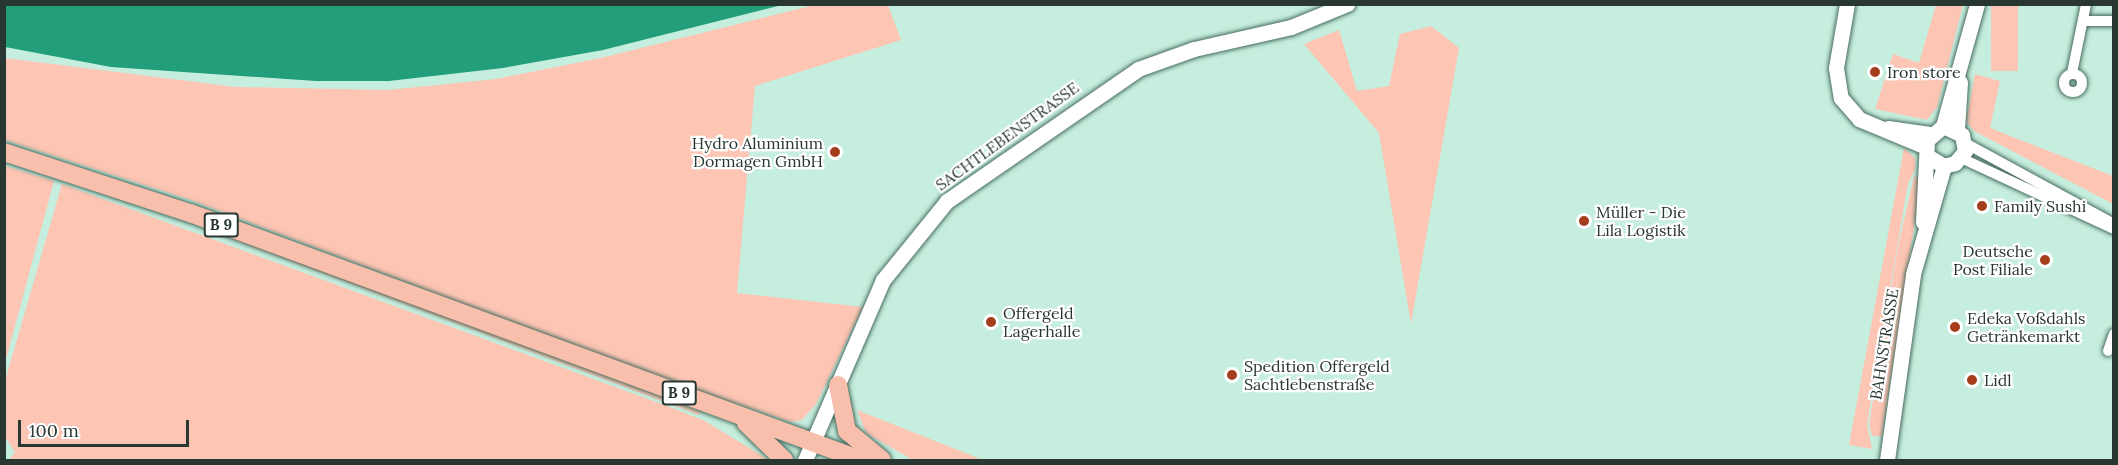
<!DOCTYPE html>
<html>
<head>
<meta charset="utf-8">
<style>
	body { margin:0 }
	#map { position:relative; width:2118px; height:465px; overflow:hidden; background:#c6eede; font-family:Lora,serif }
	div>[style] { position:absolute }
	.green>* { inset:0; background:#fdc5b4; transform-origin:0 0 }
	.water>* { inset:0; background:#239e7b }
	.roads { filter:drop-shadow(0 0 2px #496d5f) drop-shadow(0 0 2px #496d5f) }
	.street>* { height:10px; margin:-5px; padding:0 5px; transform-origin:5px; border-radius:5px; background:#fff }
	.street>.ring { margin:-5px; padding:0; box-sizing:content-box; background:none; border:10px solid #fff; border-radius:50% }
	.secondary>* { height:15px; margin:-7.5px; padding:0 7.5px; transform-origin:7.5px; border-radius:7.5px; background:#fff }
	.primary>* { height:18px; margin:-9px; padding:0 9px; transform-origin:9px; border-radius:9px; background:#f9bfad }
	.dots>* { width:16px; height:16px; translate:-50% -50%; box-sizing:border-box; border:3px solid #fff; border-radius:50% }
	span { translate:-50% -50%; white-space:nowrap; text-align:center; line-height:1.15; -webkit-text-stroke:4.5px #fff; paint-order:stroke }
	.shield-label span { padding:2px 4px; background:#fff; border:2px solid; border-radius:4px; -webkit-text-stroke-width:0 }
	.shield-label { font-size:15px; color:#283731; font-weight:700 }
	.poi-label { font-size:16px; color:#283731 }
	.left { translate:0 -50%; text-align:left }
	.right { translate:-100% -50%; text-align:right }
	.street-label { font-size:16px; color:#283731 }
	.frame { position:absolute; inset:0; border:6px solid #283731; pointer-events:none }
	.scale { position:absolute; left:18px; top:420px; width:171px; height:27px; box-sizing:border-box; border:3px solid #283731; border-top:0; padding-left:8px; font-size:18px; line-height:21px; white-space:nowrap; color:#283731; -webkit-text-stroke:4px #fff; paint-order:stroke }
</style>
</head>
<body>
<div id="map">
	<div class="green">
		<div style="clip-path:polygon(814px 5px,888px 5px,901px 40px,755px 86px,737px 293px,863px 307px,816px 404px,802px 420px,791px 422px,639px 371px,191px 200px,5px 140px,5px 58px,236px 87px,388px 90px,496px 79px,601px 58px)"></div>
		<div style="clip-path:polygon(1936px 5px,1963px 5px,1937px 107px,1927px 120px,1875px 109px,1893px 54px,1919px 63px)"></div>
		<div style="left:1991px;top:5px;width:27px;height:66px"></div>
		<div style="clip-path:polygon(1431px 26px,1459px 48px,1411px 324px,1379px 133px,1304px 44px,1339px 30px,1357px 91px,1389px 86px,1400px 34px)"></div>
		<div style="clip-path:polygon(1975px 74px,2000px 81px,1990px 128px,2113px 176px,2113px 204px,1974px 131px,1966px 121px)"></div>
		<div style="clip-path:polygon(1904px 148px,1915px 158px,1915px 170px,1908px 183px,1867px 425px,1872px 449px,1849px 445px)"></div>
		<div style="clip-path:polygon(5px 166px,54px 181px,5px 363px,4px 166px)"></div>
		<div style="clip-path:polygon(1915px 172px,1915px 177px,1922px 175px,1882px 436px,1872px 436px,1869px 424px,1898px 246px)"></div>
		<div style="clip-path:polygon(62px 184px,667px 406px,705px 421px,769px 460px,9px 460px,15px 452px,5px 437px,5px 381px)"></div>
		<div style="clip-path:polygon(215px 229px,700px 411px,699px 415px,213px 232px)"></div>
		<div style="clip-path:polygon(857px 410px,983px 460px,913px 460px,866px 433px)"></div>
	</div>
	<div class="water">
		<div style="clip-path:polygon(4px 5px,5px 4px,782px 5px,603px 50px,503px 68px,389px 81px,316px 81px,111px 67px,5px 47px)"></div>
	</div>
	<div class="roads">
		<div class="street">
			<div style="left:2084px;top:21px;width:30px"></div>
			<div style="left:2072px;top:73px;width:70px;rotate:-78.5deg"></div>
			<div class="ring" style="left:2064px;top:74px;width:8px;height:8px"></div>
			<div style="left:1965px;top:143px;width:170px;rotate:28.5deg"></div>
			<div style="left:1961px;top:158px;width:169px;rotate:24.9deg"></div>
			<div style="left:2108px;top:351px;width:18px;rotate:-71deg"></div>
		</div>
		<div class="secondary">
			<div style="left:1847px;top:4px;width:65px;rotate:99.8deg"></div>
			<div style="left:1836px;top:68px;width:30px;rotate:81deg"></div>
			<div style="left:1841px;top:98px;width:28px;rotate:49deg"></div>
			<div style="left:1859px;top:119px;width:73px;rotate:22.7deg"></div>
			<div style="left:1943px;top:126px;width:127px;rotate:-74.4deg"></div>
			<div style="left:1888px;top:128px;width:42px;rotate:8.1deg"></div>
			<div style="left:1957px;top:129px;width:47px;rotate:-86.3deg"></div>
			<div style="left:1923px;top:222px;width:82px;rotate:-87.2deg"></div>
			<div style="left:1927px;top:140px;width:21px;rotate:-41deg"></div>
			<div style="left:1943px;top:126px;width:21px;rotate:25deg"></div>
			<div style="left:1962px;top:135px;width:16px;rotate:79deg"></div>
			<div style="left:1965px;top:151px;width:16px;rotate:130deg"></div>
			<div style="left:1955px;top:163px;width:11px;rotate:165deg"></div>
			<div style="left:1944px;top:166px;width:17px;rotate:-149deg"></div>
			<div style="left:805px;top:460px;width:196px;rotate:-66.6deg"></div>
			<div style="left:883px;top:280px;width:102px;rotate:-51deg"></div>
			<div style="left:947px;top:201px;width:232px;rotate:-34.6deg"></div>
			<div style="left:1138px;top:69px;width:59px;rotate:-19.7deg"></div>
			<div style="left:1194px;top:49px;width:99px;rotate:-12.8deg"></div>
			<div style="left:1291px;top:27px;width:61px;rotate:-22.3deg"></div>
			<div style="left:1887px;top:460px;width:188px;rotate:-82deg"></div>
			<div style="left:1913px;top:274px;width:112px;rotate:-74deg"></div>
		</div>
		<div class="primary">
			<div style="left:4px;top:152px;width:196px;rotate:18.2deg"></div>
			<div style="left:190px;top:213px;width:715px;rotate:20.21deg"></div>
			<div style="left:838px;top:385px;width:47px;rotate:78.9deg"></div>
			<div style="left:847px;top:431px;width:45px;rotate:39.6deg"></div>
			<div style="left:746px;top:423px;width:53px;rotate:44.2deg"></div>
		</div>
	</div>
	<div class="dots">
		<div style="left:1875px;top:72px;background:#a63e1e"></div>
		<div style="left:835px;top:152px;background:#a63e1e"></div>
		<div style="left:1982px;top:206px;background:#a63e1e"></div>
		<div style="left:1584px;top:221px;background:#a63e1e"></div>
		<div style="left:2045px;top:260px;background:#a63e1e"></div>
		<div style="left:991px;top:322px;background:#a63e1e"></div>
		<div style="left:1955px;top:327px;background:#a63e1e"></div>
		<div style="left:1232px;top:375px;background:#a63e1e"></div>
		<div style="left:1972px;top:380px;background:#a63e1e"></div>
	</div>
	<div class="shield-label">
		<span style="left:221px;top:225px">B 9</span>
		<span style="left:679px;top:393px">B 9</span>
	</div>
	<div class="poi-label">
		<span class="left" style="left:1887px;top:72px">Iron store</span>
		<span class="right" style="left:823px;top:152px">Hydro Aluminium<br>Dormagen GmbH</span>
		<span class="left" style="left:1994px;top:206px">Family Sushi</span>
		<span class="left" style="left:1596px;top:221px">Müller - Die<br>Lila Logistik</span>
		<span class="right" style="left:2033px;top:260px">Deutsche<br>Post Filiale</span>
		<span class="left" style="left:1003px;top:322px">Offergeld<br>Lagerhalle</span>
		<span class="left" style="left:1967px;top:327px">Edeka Voßdahls<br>Getränkemarkt</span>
		<span class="left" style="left:1244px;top:375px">Spedition Offergeld<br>Sachtlebenstraße</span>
		<span class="left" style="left:1984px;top:380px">Lidl</span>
	</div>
	<div class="street-label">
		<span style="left:1007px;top:136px;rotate:-36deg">SACHTLEBENSTRASSE</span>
		<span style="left:1884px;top:344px;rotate:-81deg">BAHNSTRASSE</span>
	</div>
	<div class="frame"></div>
	<div class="scale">100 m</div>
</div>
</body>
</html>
